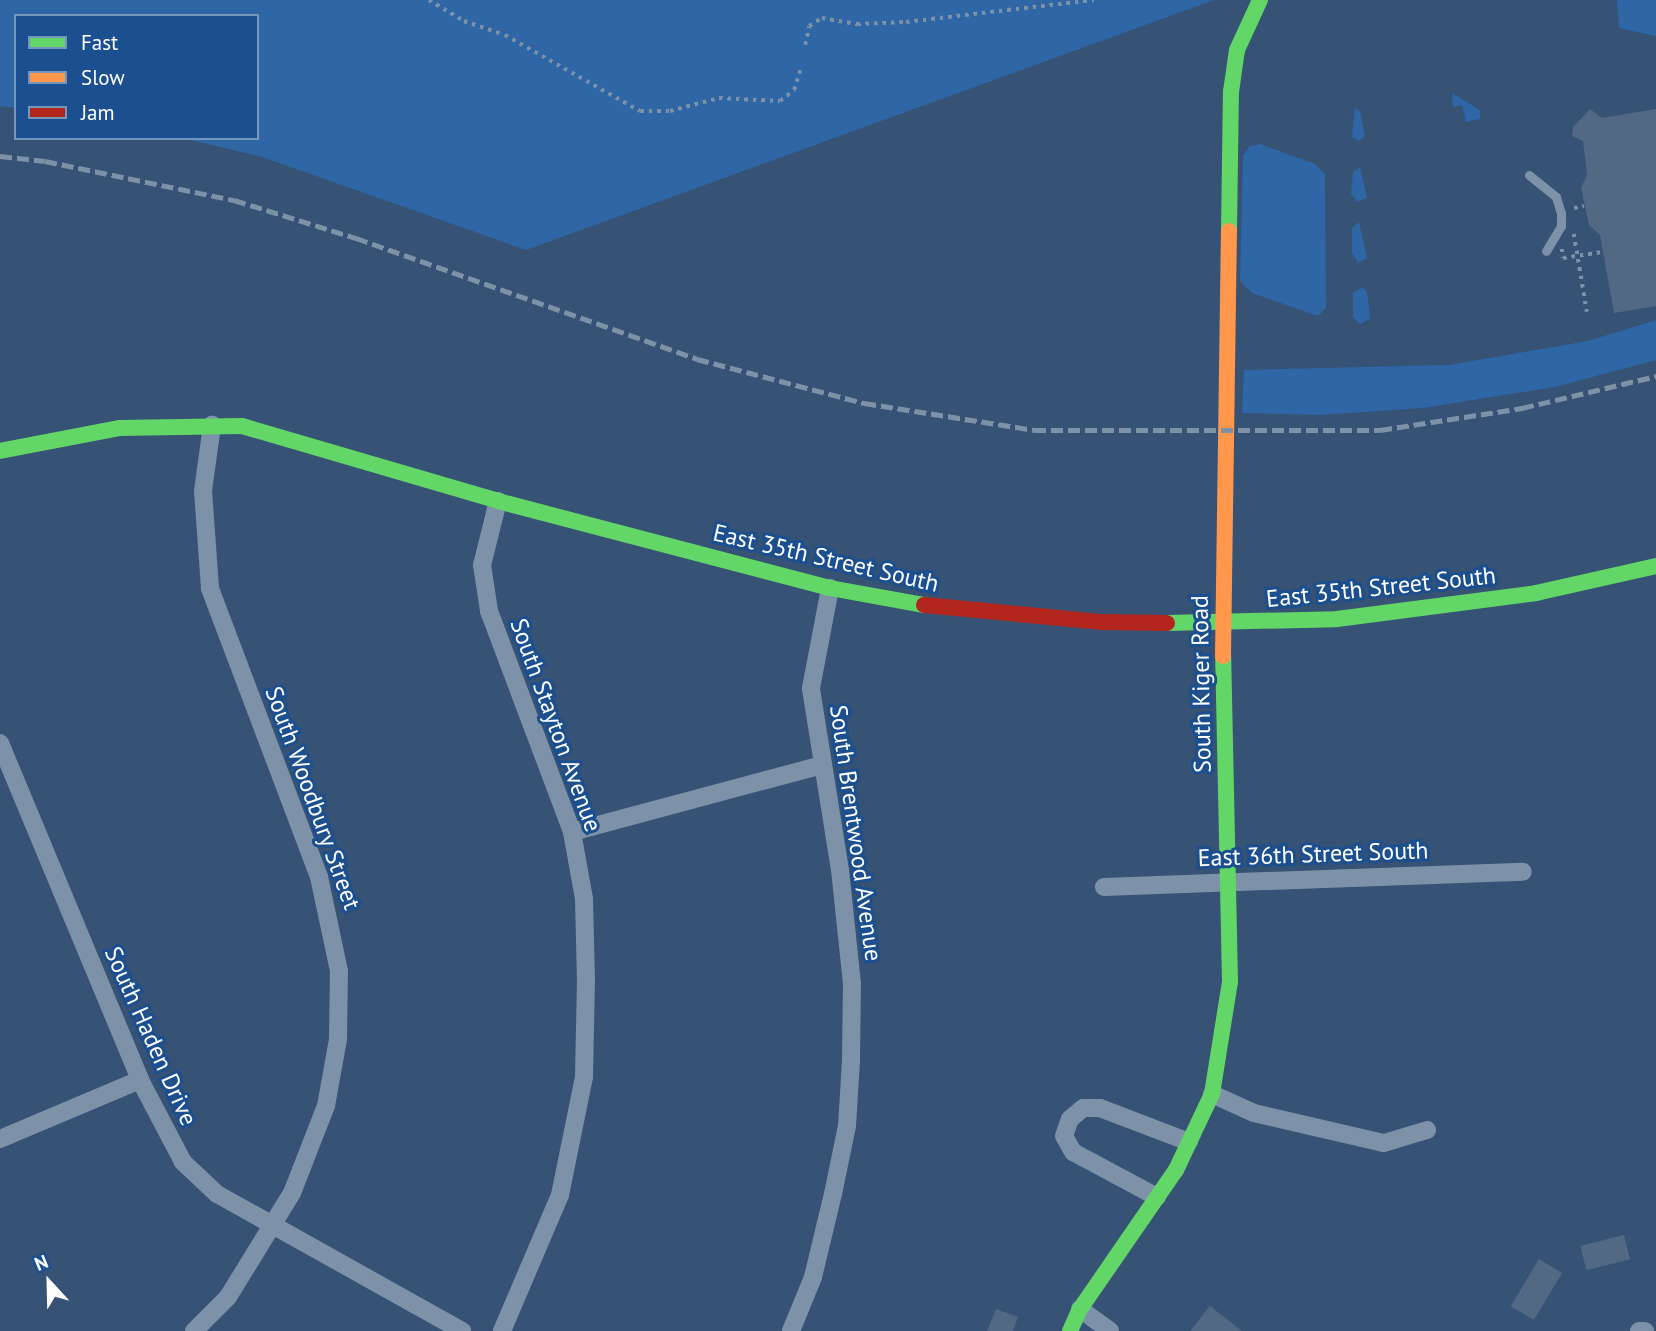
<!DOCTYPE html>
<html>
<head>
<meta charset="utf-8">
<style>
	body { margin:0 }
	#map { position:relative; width:1656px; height:1331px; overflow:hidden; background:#365274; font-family:"PT Sans",sans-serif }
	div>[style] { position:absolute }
	.green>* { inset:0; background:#2f66a5 }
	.building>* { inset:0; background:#526984; transform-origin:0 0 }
	.path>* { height:3.5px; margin-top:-1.75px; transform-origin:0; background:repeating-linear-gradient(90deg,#7d92a8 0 3.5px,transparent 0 8.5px) }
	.lane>* { height:9px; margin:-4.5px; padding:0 4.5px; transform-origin:4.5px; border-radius:4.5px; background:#7d92a8 }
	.street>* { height:18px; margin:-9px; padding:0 9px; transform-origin:9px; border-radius:9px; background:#7d92a8 }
	.fast>* { height:16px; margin:-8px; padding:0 8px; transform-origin:8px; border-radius:8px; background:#63d668 }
	.slow>* { height:16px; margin:-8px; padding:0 8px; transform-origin:8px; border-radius:8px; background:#ff974d }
	.jam>* { height:16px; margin:-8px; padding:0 8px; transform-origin:8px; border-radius:8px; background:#b3261e }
	.rail>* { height:5px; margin-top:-2.5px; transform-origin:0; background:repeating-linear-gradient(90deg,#7e92a7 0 12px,transparent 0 17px) }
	span { translate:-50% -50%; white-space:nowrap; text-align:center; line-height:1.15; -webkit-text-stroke:6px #1b4f8f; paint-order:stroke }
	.street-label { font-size:24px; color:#fff }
	.legend { position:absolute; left:14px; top:14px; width:245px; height:126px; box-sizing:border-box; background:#1b4f8f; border:2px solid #7695bc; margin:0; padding:9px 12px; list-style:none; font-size:21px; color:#fff }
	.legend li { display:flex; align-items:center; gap:14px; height:35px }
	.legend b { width:35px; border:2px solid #7695bc }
	.north { position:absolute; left:14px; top:1247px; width:70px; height:70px; -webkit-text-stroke:5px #1b4f8f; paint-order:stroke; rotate:338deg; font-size:19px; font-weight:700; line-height:28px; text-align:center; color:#fff }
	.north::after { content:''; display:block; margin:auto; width:24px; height:32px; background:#fff; clip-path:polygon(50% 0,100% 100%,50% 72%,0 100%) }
</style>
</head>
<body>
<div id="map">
	<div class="green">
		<div style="clip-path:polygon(0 0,1214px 0,526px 250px,262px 157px,182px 138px,257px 138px,257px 16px,16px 16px,16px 108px,0 106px)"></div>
		<div style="clip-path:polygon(1617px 0,1656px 0,1656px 36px,1619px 28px)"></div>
		<div style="clip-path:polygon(1452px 93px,1480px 110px,1480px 119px,1466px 122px,1462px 105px,1453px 107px)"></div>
		<div style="clip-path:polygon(1355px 107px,1360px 111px,1365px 136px,1359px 141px,1352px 137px)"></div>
		<div style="clip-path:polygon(1260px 144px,1315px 164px,1325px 174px,1326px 308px,1318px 316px,1252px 293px,1240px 281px,1243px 155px,1250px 146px)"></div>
		<div style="clip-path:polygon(1360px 167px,1367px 197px,1358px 202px,1351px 194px,1353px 172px)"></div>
		<div style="clip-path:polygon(1359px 222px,1367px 258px,1358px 263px,1352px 252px,1352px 228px)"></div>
		<div style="clip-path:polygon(1362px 287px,1367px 292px,1370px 319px,1360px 324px,1353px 317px,1353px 293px)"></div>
		<div style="clip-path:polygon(1656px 320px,1656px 360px,1555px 387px,1423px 408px,1320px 415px,1242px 413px,1244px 370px,1449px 365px,1588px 341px)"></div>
	</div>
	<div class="building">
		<div style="clip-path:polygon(1590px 109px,1602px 118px,1656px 109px,1656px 306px,1614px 313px,1600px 235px,1589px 225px,1581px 188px,1587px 175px,1583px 141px,1572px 136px,1573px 127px)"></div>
		<div style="left:1624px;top:1235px;width:25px;height:45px;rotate:76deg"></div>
		<div style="left:1539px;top:1259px;width:27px;height:55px;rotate:31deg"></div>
		<div style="clip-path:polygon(1210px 1306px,1242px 1331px,1190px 1331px)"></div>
		<div style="clip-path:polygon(996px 1309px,1018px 1317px,1013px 1331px,987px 1331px)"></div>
	</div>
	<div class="path">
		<div style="left:429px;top:0;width:41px;rotate:31deg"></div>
		<div style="left:464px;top:21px;width:43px;rotate:18.9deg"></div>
		<div style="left:505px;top:35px;width:155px;rotate:29.4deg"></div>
		<div style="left:640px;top:111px;width:30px"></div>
		<div style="left:670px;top:111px;width:51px;rotate:-14.9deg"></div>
		<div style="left:719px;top:98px;width:61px;rotate:2.8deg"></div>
		<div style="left:780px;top:101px;width:18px;rotate:-38deg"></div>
		<div style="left:794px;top:90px;width:24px;rotate:-73deg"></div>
		<div style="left:805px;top:45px;width:19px;rotate:-78deg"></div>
		<div style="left:809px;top:26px;width:15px;rotate:-32deg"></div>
		<div style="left:822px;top:18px;width:36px;rotate:10deg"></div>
		<div style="left:857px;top:24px;width:49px;rotate:-2.3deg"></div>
		<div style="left:906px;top:22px;width:189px;rotate:-6.7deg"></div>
		<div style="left:1574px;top:208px;width:10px;rotate:-11deg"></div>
		<div style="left:1574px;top:234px;width:79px;rotate:80.5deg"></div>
		<div style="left:1562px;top:249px;width:9px;rotate:84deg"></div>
		<div style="left:1563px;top:258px;width:40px;rotate:-8.5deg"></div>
	</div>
	<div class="lane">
		<div style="left:1529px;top:175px;width:35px;rotate:39deg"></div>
		<div style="left:1556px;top:197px;width:17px;rotate:73deg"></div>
		<div style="left:1561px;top:213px;width:13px;rotate:90deg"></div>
		<div style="left:1561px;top:226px;width:29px;rotate:121deg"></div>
	</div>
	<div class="street">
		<div style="left:498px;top:501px;width:66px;rotate:104deg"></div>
		<div style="left:482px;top:565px;width:47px;rotate:81.3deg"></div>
		<div style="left:489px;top:611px;width:236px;rotate:69.4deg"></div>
		<div style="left:572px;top:832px;width:68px;rotate:79.8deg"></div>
		<div style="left:584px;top:899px;width:81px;rotate:88.6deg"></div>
		<div style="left:586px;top:980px;width:97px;rotate:91.2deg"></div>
		<div style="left:584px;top:1077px;width:120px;rotate:101.5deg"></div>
		<div style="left:560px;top:1195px;width:148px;rotate:113.1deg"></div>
		<div style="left:0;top:743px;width:365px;rotate:67.4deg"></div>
		<div style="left:140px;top:1080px;width:93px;rotate:62.3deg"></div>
		<div style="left:183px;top:1162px;width:47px;rotate:43.3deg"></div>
		<div style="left:217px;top:1194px;width:281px;rotate:29.2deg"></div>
		<div style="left:572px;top:832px;width:259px;rotate:-15deg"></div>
		<div style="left:1104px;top:887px;width:419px;rotate:-2.1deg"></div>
		<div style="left:1212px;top:1094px;width:46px;rotate:24.3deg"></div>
		<div style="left:1254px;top:1113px;width:133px;rotate:13deg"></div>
		<div style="left:1384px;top:1143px;width:45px;rotate:-16.8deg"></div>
		<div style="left:0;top:1139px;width:152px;rotate:-22.9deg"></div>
		<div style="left:1157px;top:1197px;width:95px;rotate:-151.8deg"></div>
		<div style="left:1073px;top:1152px;width:18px;rotate:-119deg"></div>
		<div style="left:1064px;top:1136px;width:18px;rotate:-71deg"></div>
		<div style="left:1070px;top:1119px;width:17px;rotate:-40deg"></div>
		<div style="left:1083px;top:1108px;width:17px"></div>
		<div style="left:1100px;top:1108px;width:95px;rotate:20.9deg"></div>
		<div style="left:1080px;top:1309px;width:37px;rotate:36deg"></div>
		<div style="left:194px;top:1331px;width:48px;rotate:-45deg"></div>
		<div style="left:228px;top:1297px;width:122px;rotate:-58.4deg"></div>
		<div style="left:292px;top:1193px;width:93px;rotate:-68.7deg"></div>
		<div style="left:326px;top:1106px;width:68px;rotate:-79.8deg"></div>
		<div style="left:338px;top:1039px;width:68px;rotate:-89.2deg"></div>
		<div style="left:339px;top:971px;width:96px;rotate:-102deg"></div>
		<div style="left:319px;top:877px;width:309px;rotate:-110.7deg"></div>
		<div style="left:210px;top:588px;width:97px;rotate:-94.1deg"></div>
		<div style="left:203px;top:491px;width:67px;rotate:-82.2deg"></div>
		<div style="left:791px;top:1331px;width:58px;rotate:-67.8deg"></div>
		<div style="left:813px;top:1277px;width:85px;rotate:-76.5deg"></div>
		<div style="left:833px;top:1194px;width:69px;rotate:-78.4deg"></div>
		<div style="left:847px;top:1126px;width:65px;rotate:-86.5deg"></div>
		<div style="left:851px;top:1061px;width:77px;rotate:-89.3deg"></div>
		<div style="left:852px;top:984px;width:115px;rotate:-96deg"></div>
		<div style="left:840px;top:870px;width:184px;rotate:-99.1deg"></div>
		<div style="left:811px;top:688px;width:102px;rotate:-79.2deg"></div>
		<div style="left:1639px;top:1331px;width:6px"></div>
	</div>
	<div class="fast">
		<div style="left:1229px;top:231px;width:139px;rotate:-89.2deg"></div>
		<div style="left:1231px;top:92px;width:42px;rotate:-81.9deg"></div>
		<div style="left:1237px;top:50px;width:55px;rotate:-65.3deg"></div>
		<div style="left:0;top:451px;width:121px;rotate:-10.9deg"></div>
		<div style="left:119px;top:428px;width:123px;rotate:-0.9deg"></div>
		<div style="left:242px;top:426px;width:267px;rotate:16.3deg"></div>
		<div style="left:498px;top:501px;width:343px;rotate:14.7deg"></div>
		<div style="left:830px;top:588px;width:96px;rotate:10.3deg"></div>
		<div style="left:1167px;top:623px;width:170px;rotate:-1.3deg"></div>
		<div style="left:1337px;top:619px;width:201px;rotate:-7.4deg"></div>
		<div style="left:1536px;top:593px;width:123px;rotate:-12.7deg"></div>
		<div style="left:1070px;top:1331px;width:24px;rotate:-66deg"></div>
		<div style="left:1080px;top:1309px;width:169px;rotate:-55.4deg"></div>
		<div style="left:1176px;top:1170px;width:84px;rotate:-64.7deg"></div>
		<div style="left:1212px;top:1094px;width:113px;rotate:-80.9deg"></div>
		<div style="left:1230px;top:982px;width:326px;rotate:-91.2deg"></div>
	</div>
	<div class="slow">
		<div style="left:1223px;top:656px;width:425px;rotate:-89.2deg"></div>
	</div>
	<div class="jam">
		<div style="left:924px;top:605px;width:179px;rotate:5.5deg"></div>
		<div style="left:1102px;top:622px;width:65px;rotate:0.9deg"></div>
	</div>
	<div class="rail">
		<div style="left:0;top:156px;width:45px;rotate:6.3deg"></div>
		<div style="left:45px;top:161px;width:193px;rotate:11.7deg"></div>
		<div style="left:234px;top:200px;width:128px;rotate:17.3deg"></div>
		<div style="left:356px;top:238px;width:362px;rotate:19.5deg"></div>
		<div style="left:697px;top:359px;width:173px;rotate:14.8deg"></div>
		<div style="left:864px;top:403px;width:172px;rotate:9deg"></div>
		<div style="left:1034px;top:430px;width:346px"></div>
		<div style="left:1380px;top:430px;width:144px;rotate:-8.8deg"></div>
		<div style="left:1522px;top:408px;width:138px;rotate:-13.4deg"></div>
	</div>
	<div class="street-label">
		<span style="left:826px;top:558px;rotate:13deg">East 35th Street South</span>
		<span style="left:1381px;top:587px;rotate:-6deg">East 35th Street South</span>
		<span style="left:1201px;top:684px;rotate:-91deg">South Kiger Road</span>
		<span style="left:556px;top:725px;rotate:70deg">South Stayton Avenue</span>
		<span style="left:313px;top:798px;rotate:70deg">South Woodbury Street</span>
		<span style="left:856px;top:833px;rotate:82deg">South Brentwood Avenue</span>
		<span style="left:1313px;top:854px;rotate:-2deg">East 36th Street South</span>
		<span style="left:151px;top:1036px;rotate:66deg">South Haden Drive</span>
	</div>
	<ul class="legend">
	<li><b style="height:9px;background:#63d668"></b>Fast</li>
	<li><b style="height:9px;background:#ff974d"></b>Slow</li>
	<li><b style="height:9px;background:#b3261e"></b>Jam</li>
	</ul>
	<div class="north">N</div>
</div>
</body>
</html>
